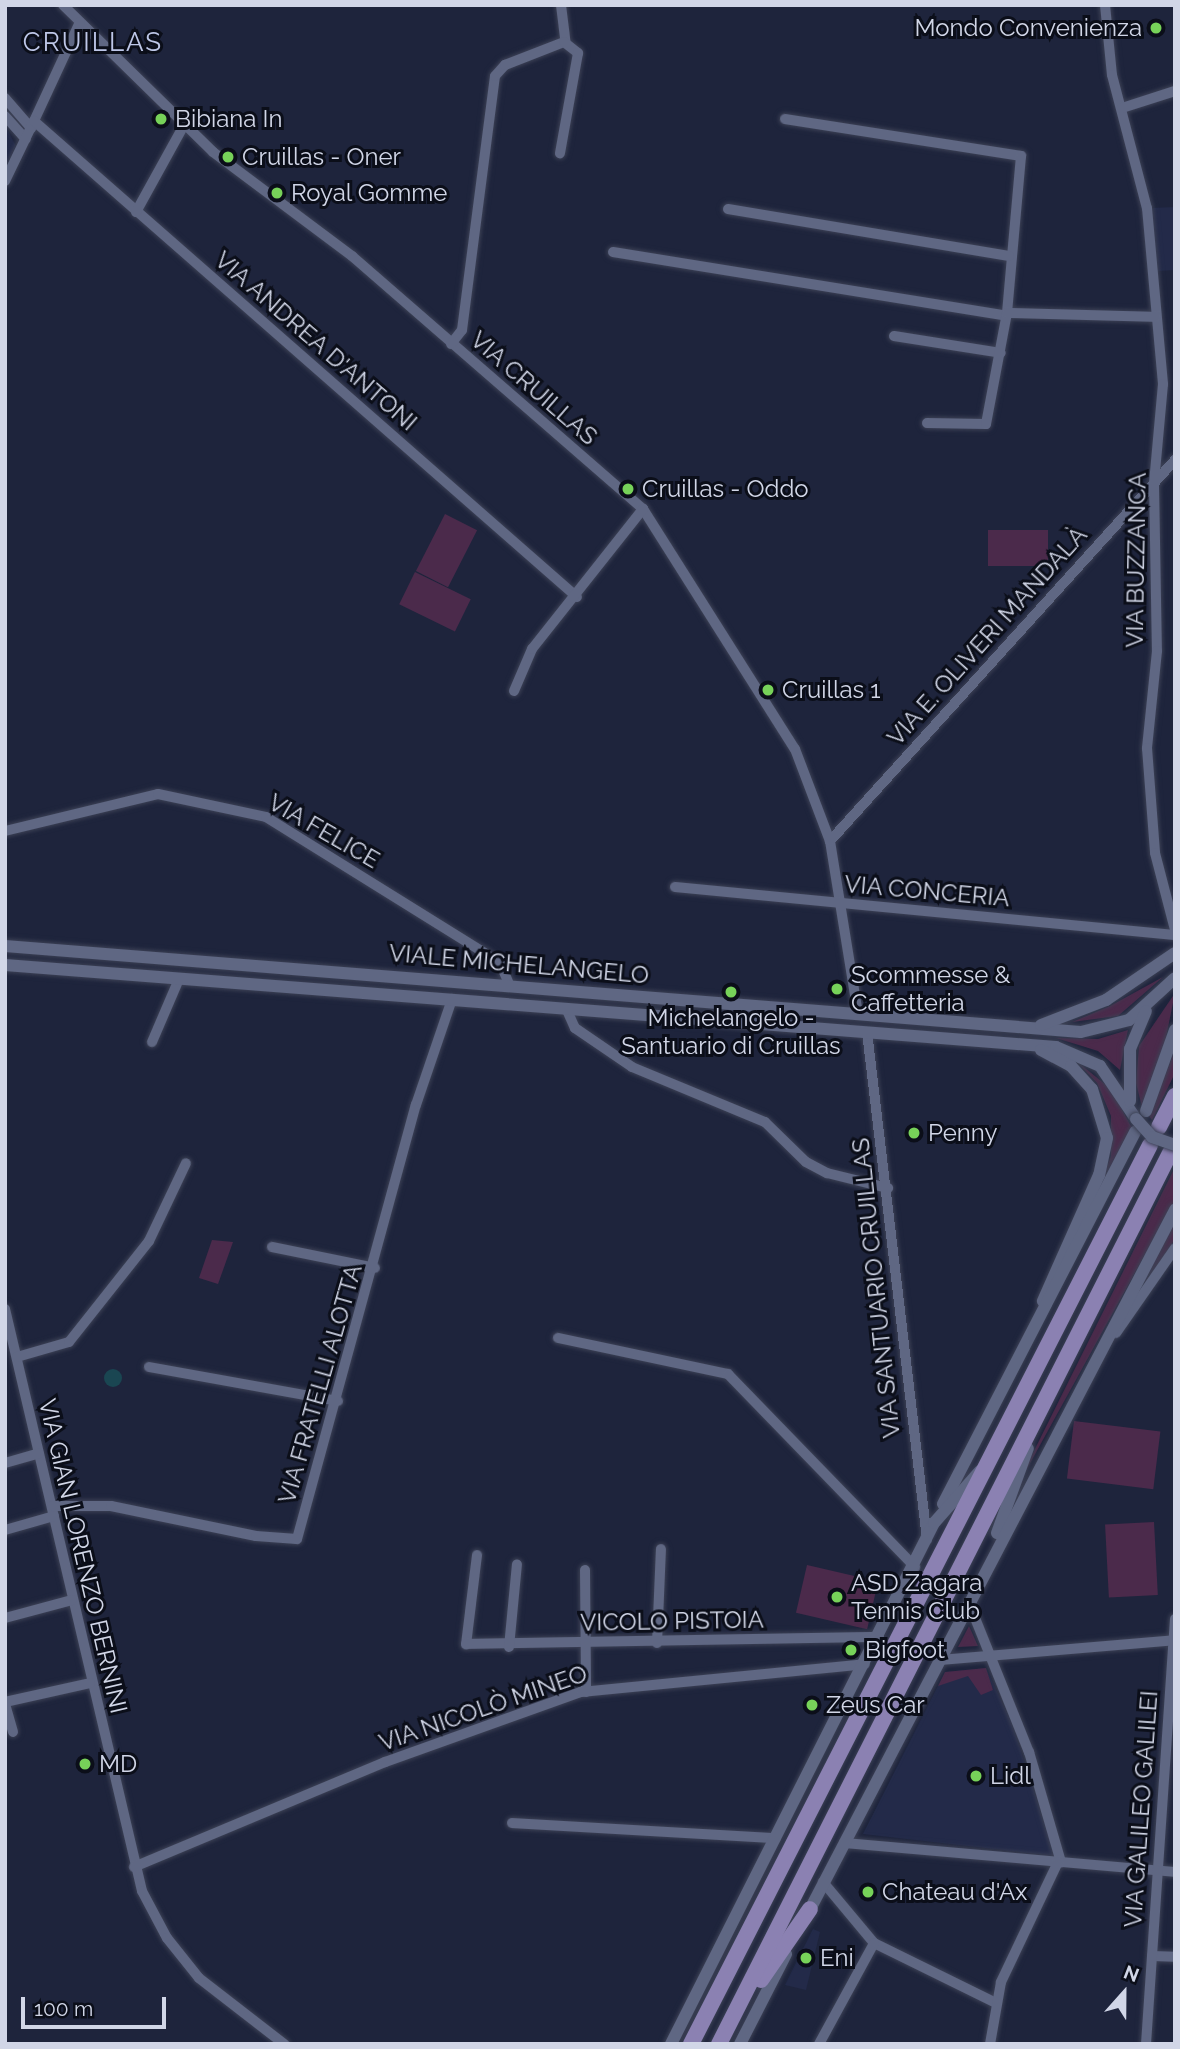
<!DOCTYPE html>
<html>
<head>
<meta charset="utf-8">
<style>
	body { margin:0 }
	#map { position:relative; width:1180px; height:2049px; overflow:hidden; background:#1e243c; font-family:Raleway,sans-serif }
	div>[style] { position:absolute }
	.built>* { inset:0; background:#232a49 }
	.green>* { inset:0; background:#4b2a4b; transform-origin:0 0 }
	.water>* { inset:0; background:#1a4652 }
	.round { border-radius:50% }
	.roads { filter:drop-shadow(0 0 2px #3c4155) drop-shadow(0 0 2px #3c4155) }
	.minor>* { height:10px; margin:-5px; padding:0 5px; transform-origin:5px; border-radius:5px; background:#5f6783 }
	.tertiary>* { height:12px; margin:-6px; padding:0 6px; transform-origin:6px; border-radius:6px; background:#5f6783 }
	.primary>* { height:16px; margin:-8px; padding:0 8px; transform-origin:8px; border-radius:8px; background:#8b81b2 }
	.bridges { filter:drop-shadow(0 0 2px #3c4155) drop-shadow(0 0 2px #3c4155) }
	.tertiary-bridge>* { height:12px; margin:-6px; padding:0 6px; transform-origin:6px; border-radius:6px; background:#5f6783 }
	.dots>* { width:19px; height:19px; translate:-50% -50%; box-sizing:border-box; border:4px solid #0b0e19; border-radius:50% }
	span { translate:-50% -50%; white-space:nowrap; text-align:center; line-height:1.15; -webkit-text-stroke:6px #0b0e19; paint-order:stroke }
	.poi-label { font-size:24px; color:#d1d6e7 }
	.right { translate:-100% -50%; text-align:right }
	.left { translate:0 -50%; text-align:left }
	.street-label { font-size:24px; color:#d1d6e7 }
	.neighbourhood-label { font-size:26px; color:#bec7e8; letter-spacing:2px }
	.frame { position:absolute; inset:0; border:7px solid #d1d6e7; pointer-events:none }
	.north { position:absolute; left:1089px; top:1958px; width:70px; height:70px; -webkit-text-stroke:5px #0b0e19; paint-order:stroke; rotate:21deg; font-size:19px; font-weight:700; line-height:28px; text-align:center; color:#d1d6e7 }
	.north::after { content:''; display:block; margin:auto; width:24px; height:32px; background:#d1d6e7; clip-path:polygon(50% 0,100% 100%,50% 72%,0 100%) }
	.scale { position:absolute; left:21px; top:1997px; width:145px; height:32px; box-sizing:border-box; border:4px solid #d1d6e7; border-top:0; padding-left:9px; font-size:21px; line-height:24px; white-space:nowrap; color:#d1d6e7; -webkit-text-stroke:5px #0b0e19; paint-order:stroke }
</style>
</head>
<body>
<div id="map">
	<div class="built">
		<div style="clip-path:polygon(5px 125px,16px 146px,5px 168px)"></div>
		<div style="clip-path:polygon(1175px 207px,1175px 270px,1158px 271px,1151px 208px)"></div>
		<div style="clip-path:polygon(986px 1668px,1012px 1724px,1055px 1856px,863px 1834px,945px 1672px)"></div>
		<div style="clip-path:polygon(813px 1929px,820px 1932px,806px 1990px,785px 1985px)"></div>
	</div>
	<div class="green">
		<div style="left:445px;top:514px;width:36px;height:64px;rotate:27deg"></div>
		<div style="left:988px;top:530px;width:60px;height:36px"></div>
		<div style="left:415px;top:572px;width:62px;height:36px;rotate:26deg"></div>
		<div style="clip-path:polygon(1163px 977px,1118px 1016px,1072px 1022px,1110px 1006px)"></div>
		<div style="clip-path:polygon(1175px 993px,1162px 1057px,1142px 1107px,1136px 1083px,1139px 1046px)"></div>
		<div style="clip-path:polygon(1128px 1030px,1120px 1070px,1098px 1051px,1056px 1038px,1098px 1039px)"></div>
		<div style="clip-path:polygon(1175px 1050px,1175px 1073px,1152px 1120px,1149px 1116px)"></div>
		<div style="clip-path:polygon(1075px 1060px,1111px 1089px,1132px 1128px,1096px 1195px,1111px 1156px,1111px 1116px,1097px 1083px)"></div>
		<div style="clip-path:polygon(1175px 1167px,1175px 1200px,1023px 1476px,1028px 1463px)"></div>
		<div style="clip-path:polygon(1175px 1219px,1175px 1239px,1130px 1306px)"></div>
		<div style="clip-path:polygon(212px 1240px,233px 1242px,218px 1284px,199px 1278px)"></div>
		<div style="left:1074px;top:1421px;width:87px;height:58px;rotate:7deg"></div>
		<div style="left:1154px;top:1522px;width:73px;height:49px;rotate:87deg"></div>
		<div style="left:807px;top:1565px;width:73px;height:49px;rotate:13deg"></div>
		<div style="clip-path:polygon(969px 1626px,978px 1646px,958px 1647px)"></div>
		<div style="clip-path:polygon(986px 1668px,993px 1690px,981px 1695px,968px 1676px,938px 1686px,945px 1672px)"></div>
	</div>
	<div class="water">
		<div class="round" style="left:104px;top:1369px;width:18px;height:18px"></div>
	</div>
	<div class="roads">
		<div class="minor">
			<div style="left:63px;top:5px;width:210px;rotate:44.4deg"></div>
			<div style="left:213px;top:152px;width:174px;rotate:36.8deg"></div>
			<div style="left:352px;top:256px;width:386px;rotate:41deg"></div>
			<div style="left:643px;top:509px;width:284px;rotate:57.7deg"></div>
			<div style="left:795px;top:749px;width:98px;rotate:69.2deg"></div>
			<div style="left:830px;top:841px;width:175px;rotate:80.8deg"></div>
			<div style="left:561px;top:5px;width:38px;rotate:83deg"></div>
			<div style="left:1105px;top:5px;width:70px;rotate:84.3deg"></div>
			<div style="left:1112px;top:75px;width:138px;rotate:75.3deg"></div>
			<div style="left:1147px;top:208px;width:177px;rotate:84.8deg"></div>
			<div style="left:1163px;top:384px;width:99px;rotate:95.2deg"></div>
			<div style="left:1154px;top:483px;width:168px;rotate:89deg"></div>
			<div style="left:1157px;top:651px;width:98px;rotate:95.9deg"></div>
			<div style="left:1147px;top:748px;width:105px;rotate:85.6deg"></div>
			<div style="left:1155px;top:853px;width:80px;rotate:75.4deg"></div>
			<div style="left:5px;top:98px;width:40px;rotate:49deg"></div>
			<div style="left:1122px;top:108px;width:56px;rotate:-17.8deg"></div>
			<div style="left:5px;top:116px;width:31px;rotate:48deg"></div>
			<div style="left:785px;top:119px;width:239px;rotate:8.9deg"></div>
			<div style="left:1021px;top:156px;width:158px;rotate:95.1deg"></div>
			<div style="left:34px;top:121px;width:109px;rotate:-65.1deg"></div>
			<div style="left:5px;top:181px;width:67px;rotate:-64.2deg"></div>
			<div style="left:34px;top:121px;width:722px;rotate:41.24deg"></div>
			<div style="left:728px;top:209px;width:285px;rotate:9.5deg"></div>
			<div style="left:136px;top:212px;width:99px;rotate:-61.1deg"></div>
			<div style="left:613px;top:252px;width:399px;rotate:9.2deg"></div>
			<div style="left:894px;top:336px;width:108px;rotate:9deg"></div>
			<div style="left:451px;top:344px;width:18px;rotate:-52deg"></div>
			<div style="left:462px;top:330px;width:256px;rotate:-82.6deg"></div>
			<div style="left:495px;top:76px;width:15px;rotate:-48deg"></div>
			<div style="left:505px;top:65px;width:63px;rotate:-21.3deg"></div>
			<div style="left:564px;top:42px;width:18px;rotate:38deg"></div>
			<div style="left:578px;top:53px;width:102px;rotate:100.2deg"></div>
			<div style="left:927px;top:423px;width:59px;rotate:1deg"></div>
			<div style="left:986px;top:424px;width:113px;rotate:-79.3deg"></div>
			<div style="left:1007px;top:313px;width:149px;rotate:1.5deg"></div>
			<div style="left:514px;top:691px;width:46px;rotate:-66.8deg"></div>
			<div style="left:532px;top:649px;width:179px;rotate:-51.6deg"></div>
			<div style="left:5px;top:831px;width:157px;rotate:-13.6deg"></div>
			<div style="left:158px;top:794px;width:110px;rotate:12deg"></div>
			<div style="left:266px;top:817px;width:259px;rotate:31.9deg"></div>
			<div style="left:486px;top:954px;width:19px;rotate:36deg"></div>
			<div style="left:501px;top:965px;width:21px;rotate:67deg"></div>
			<div style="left:830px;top:841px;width:514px;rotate:-47.84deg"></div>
			<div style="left:675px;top:887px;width:502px;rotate:5.48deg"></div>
			<div style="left:566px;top:1008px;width:22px;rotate:66deg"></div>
			<div style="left:575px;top:1028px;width:69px;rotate:34.4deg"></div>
			<div style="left:632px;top:1067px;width:144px;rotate:22.5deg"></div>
			<div style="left:765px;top:1122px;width:57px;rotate:44.3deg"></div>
			<div style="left:806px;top:1162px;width:24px;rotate:28deg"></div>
			<div style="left:827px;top:1173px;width:63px;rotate:13.8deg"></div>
			<div style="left:867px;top:1032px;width:511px;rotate:83.25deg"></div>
			<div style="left:152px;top:1042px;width:69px;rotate:-66.8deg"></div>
			<div style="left:272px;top:1247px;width:105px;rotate:11.5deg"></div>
			<div style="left:5px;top:1309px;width:598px;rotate:76.75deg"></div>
			<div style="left:142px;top:1891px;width:53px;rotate:62deg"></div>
			<div style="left:167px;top:1938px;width:51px;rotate:51.3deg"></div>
			<div style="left:199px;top:1978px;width:108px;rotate:37.8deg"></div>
			<div style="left:1116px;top:1333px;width:103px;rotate:-55.2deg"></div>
			<div style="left:558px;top:1338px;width:174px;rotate:12deg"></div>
			<div style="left:728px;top:1374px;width:269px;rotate:45.9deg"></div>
			<div style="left:17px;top:1357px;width:54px;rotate:-16.1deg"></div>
			<div style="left:69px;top:1342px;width:129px;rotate:-51.6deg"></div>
			<div style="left:149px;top:1241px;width:86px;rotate:-64.6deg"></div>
			<div style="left:149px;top:1367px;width:192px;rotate:10.2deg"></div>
			<div style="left:5px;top:1463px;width:35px;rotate:-16deg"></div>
			<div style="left:52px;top:1506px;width:59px"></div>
			<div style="left:111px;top:1506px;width:148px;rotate:11.7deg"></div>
			<div style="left:256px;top:1536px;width:41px;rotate:4.2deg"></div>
			<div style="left:297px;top:1539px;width:450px;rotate:-74.7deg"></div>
			<div style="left:416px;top:1105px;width:112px;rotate:-71.2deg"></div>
			<div style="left:5px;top:1530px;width:51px;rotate:-15.9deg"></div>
			<div style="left:477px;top:1555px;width:90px;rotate:97deg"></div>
			<div style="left:466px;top:1644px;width:413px;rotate:-1deg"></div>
			<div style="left:585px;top:1570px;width:122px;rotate:89.5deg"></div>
			<div style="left:969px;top:1603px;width:161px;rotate:68.1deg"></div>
			<div style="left:1029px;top:1752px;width:115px;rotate:73.8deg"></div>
			<div style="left:5px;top:1618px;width:69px;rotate:-15deg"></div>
			<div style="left:657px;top:1643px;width:94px;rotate:-87.6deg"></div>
			<div style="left:509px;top:1647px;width:83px;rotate:-84.5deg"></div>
			<div style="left:939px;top:1660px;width:237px;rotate:-4.8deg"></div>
			<div style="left:5px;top:1702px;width:87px;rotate:-12.6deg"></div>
			<div style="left:5px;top:1704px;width:29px;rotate:74deg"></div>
			<div style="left:512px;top:1823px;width:264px;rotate:3.3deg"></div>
			<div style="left:844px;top:1843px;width:332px;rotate:5deg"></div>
			<div style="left:134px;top:1867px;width:272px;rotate:-22.7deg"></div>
			<div style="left:385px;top:1762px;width:208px;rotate:-19.7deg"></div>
			<div style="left:581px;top:1692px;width:285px;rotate:-5.6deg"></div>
			<div style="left:823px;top:1882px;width:80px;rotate:50.1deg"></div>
			<div style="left:874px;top:1943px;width:136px;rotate:26.2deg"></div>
			<div style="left:1152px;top:1956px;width:23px;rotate:2deg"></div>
			<div style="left:819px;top:2044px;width:115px;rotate:-61.4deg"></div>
			<div style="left:990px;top:2044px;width:63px;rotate:-79.9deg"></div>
			<div style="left:1001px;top:1982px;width:133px;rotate:-64.6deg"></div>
			<div style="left:1146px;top:2044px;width:426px;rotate:-86.1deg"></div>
		</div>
		<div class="tertiary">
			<div style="left:5px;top:946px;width:1079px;rotate:4.57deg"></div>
			<div style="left:1081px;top:1032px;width:49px;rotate:-14deg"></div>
			<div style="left:1129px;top:1020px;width:62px;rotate:-42.4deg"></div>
			<div style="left:5px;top:965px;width:1054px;rotate:4.46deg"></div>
			<div style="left:1056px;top:1047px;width:48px;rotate:23.4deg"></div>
			<div style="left:1100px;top:1066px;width:60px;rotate:55.8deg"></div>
			<div style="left:1041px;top:1025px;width:70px;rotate:-21deg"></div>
			<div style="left:1106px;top:1000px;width:83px;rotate:-34.3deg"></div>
			<div style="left:1041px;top:1050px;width:34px;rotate:28deg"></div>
			<div style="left:1071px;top:1066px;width:31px;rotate:48deg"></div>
			<div style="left:1092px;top:1089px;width:51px;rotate:73deg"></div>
			<div style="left:1107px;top:1138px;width:38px;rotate:102deg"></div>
			<div style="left:1099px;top:1175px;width:138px;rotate:114deg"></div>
			<div style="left:1130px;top:1101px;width:52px;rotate:-90deg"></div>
			<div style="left:1130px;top:1049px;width:41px;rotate:-67.2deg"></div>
			<div style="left:1146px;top:1111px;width:86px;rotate:-70.3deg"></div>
			<div style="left:943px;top:1504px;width:419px;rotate:-62.7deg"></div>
			<div style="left:997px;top:1533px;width:90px;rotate:-70deg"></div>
			<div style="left:806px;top:1917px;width:798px;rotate:-62.44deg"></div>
			<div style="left:671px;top:2044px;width:584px;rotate:-63.22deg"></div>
			<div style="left:934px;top:1523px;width:69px;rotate:-48.5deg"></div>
			<div style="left:740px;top:2044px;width:101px;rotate:-62.9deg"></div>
		</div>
		<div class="primary">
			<div style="left:1159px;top:1127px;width:35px;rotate:-63deg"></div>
			<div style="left:761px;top:1980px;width:86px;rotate:-55.4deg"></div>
			<div style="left:691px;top:2044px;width:1009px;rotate:-62.95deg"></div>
			<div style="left:719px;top:2044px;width:999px;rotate:-63.15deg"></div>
		</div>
	</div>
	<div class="bridges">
		<div class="tertiary-bridge">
			<div style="left:1136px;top:1119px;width:24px;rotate:48deg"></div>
			<div style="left:1152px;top:1137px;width:24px;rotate:19deg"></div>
		</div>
	</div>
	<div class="dots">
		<div style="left:1156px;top:28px;background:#77d259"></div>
		<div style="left:161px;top:119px;background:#77d259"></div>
		<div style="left:228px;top:157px;background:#77d259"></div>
		<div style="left:277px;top:193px;background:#77d259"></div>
		<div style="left:628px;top:489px;background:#77d259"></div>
		<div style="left:768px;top:690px;background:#77d259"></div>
		<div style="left:837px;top:989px;background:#77d259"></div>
		<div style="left:731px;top:992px;background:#77d259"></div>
		<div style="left:914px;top:1133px;background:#77d259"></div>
		<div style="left:837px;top:1597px;background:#77d259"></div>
		<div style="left:851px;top:1650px;background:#77d259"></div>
		<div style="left:812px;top:1705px;background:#77d259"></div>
		<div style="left:85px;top:1764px;background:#77d259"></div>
		<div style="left:976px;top:1776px;background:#77d259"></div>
		<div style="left:868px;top:1892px;background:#77d259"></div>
		<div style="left:806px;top:1958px;background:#77d259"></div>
	</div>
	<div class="poi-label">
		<span class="right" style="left:1142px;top:28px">Mondo Convenienza</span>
		<span class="left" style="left:175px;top:119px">Bibiana In</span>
		<span class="left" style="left:242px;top:157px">Cruillas - Oner</span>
		<span class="left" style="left:291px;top:193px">Royal Gomme</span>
		<span class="left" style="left:642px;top:489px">Cruillas - Oddo</span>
		<span class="left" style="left:782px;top:690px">Cruillas 1</span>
		<span class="left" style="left:851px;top:989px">Scommesse &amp;<br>Caffetteria</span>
		<span style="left:731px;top:1032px">Michelangelo -<br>Santuario di Cruillas</span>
		<span class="left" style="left:928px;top:1133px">Penny</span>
		<span class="left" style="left:851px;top:1597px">ASD Zagara<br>Tennis Club</span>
		<span class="left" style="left:865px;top:1650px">Bigfoot</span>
		<span class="left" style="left:826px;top:1705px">Zeus Car</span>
		<span class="left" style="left:99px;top:1764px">MD</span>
		<span class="left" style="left:990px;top:1776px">Lidl</span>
		<span class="left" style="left:882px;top:1892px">Chateau d'Ax</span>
		<span class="left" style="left:820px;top:1958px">Eni</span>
	</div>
	<div class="street-label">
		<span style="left:316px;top:341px;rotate:41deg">VIA ANDREA D'ANTONI</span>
		<span style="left:534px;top:388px;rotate:41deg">VIA CRUILLAS</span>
		<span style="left:1136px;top:560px;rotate:-89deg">VIA BUZZANCA</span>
		<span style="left:987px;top:636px;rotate:-48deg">VIA E. OLIVERI MANDALÀ</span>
		<span style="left:324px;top:831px;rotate:30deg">VIA FELICE</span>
		<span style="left:927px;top:891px;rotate:5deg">VIA CONCERIA</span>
		<span style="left:519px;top:964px;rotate:5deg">VIALE MICHELANGELO</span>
		<span style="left:876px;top:1288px;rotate:-96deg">VIA SANTUARIO CRUILLAS</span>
		<span style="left:320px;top:1384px;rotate:-74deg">VIA FRATELLI ALOTTA</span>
		<span style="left:83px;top:1556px;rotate:77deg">VIA GIAN LORENZO BERNINI</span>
		<span style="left:672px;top:1621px;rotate:-1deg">VICOLO PISTOIA</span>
		<span style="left:483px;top:1708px;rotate:-19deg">VIA NICOLÒ MINEO</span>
		<span style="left:1141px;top:1809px;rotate:-86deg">VIA GALILEO GALILEI</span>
	</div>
	<div class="neighbourhood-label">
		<span style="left:93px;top:43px">CRUILLAS</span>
	</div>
	<div class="frame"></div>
	<div class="north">N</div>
	<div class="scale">100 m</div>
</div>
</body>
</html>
